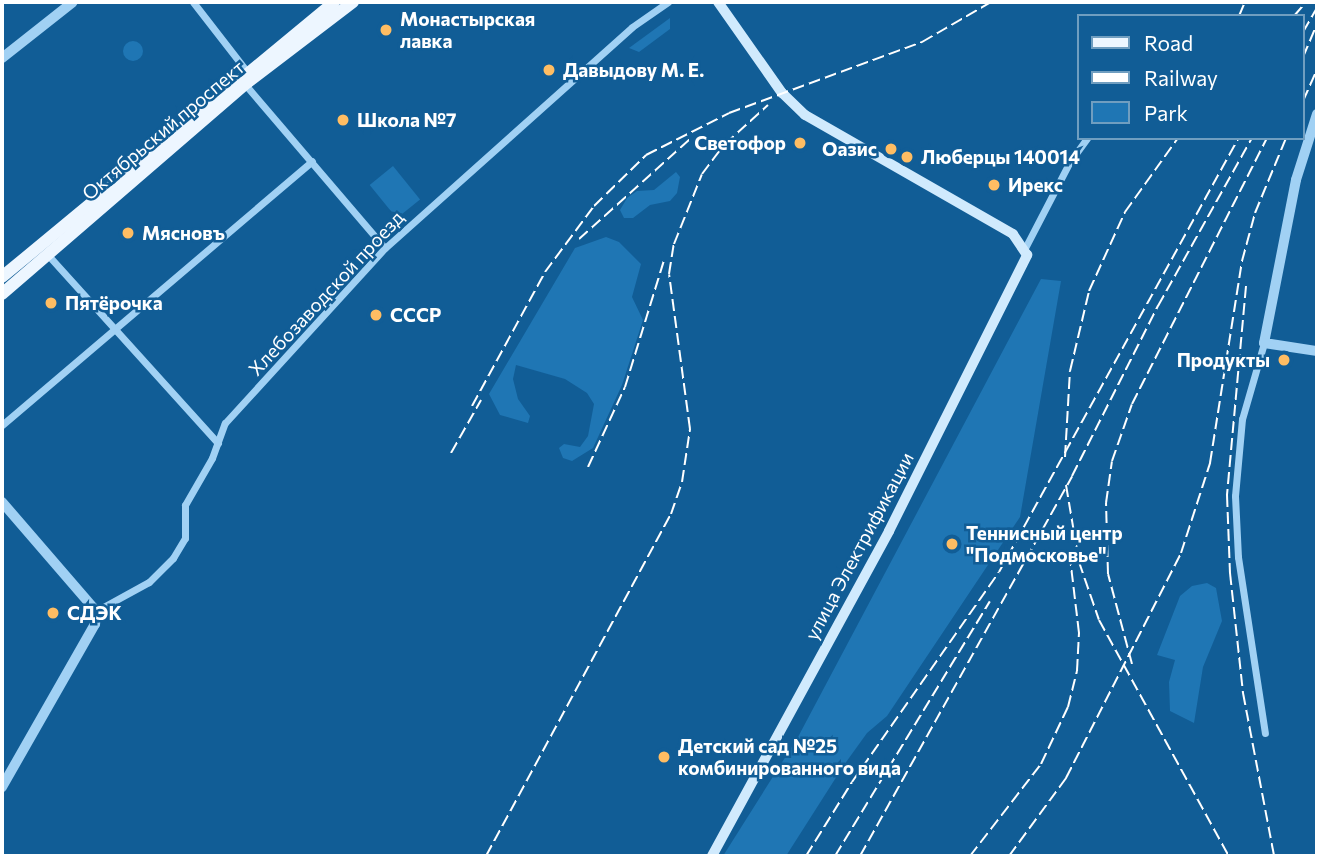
<!DOCTYPE html>
<html>
<head>
<meta charset="utf-8">
<style>
	body { margin:0 }
	#map { position:relative; width:1319px; height:858px; overflow:hidden; background:#115d96; font-family:Commissioner,sans-serif }
	div>[style] { position:absolute }
	.green>* { inset:0; background:#1f76b4; transform-origin:0 0 }
	.round { border-radius:50% }
	.minor>* { height:7px; margin:-3.5px; padding:0 3.5px; transform-origin:3.5px; border-radius:3.5px; background:#a1d1f4 }
	.tertiary>* { height:10px; margin:-5px; padding:0 5px; transform-origin:5px; border-radius:5px; background:#a1d1f4 }
	.secondary>* { height:10px; margin:-5px; padding:0 5px; transform-origin:5px; border-radius:5px; background:#d0eafd }
	.primary>* { height:12px; margin:-6px; padding:0 6px; transform-origin:6px; border-radius:6px; background:#edf6ff }
	.rail>* { height:2px; margin-top:-1px; transform-origin:0; background:repeating-linear-gradient(90deg,#fff 0 12px,transparent 0 17px) }
	.dots>* { width:19px; height:19px; translate:-50% -50%; box-sizing:border-box; border:4px solid #115d96; border-radius:50% }
	span { translate:-50% -50%; white-space:nowrap; text-align:center; line-height:1.15; -webkit-text-stroke:5px #115d96; paint-order:stroke }
	.poi-label { font-size:19px; color:#fff; font-weight:700 }
	.left { translate:0 -50%; text-align:left }
	.right { translate:-100% -50%; text-align:right }
	.street-label { font-size:19px; color:#fff }
	.frame { position:absolute; inset:0; border:4px solid #fff; pointer-events:none }
	.legend { position:absolute; left:1077px; top:14px; width:228px; height:126px; box-sizing:border-box; background:#115d96; border:2px solid #709ec0; margin:0; padding:9px 12px; list-style:none; font-size:21px; color:#fff }
	.legend li { display:flex; align-items:center; gap:14px; height:35px }
	.legend b { width:35px; border:2px solid #709ec0 }
</style>
</head>
<body>
<div id="map">
	<div class="green">
		<div style="clip-path:polygon(670px 18px,670px 29px,639px 52px,629px 48px)"></div>
		<div class="round" style="left:123px;top:41px;width:20px;height:20px"></div>
		<div style="left:393px;top:166px;width:43px;height:30px;rotate:51deg"></div>
		<div style="clip-path:polygon(676px 172px,680px 177px,677px 193px,670px 201px,650px 205px,633px 218px,624px 218px,620px 210px,627px 198px,637px 191px,654px 190px)"></div>
		<div style="clip-path:polygon(606px 237px,619px 242px,641px 264px,632px 297px,643px 320px,622px 385px,593px 448px,572px 461px,563px 458px,559px 448px,564px 444px,580px 447px,588px 436px,594px 404px,587px 393px,565px 379px,516px 365px,513px 379px,518px 399px,530px 416px,528px 423px,500px 415px,489px 394px,575px 248px)"></div>
		<div style="clip-path:polygon(1041px 279px,1061px 281px,1020px 517px,887px 716px,867px 733px,844px 765px,786px 856px,723px 856px,798px 737px)"></div>
		<div style="clip-path:polygon(1207px 583px,1216px 588px,1222px 621px,1203px 667px,1194px 723px,1170px 711px,1169px 682px,1175px 660px,1157px 655px,1180px 596px,1192px 586px)"></div>
	</div>
	<div class="minor">
		<div style="left:193px;top:2px;width:90px;rotate:52.2deg"></div>
		<div style="left:243px;top:82px;width:218px;rotate:49.5deg"></div>
		<div style="left:1025px;top:248px;width:96px;rotate:-62.6deg"></div>
		<div style="left:1069px;top:163px;width:31px;rotate:-54deg"></div>
		<div style="left:47px;top:254px;width:255px;rotate:47.9deg"></div>
		<div style="left:1264px;top:343px;width:79px;rotate:106.1deg"></div>
		<div style="left:1242px;top:419px;width:77px;rotate:95.2deg"></div>
		<div style="left:1235px;top:496px;width:61px;rotate:87.2deg"></div>
		<div style="left:1238px;top:557px;width:178px;rotate:81.3deg"></div>
		<div style="left:2px;top:425px;width:407px;rotate:-40.4deg"></div>
		<div style="left:96px;top:611px;width:60px;rotate:-28.7deg"></div>
		<div style="left:149px;top:582px;width:34px;rotate:-45deg"></div>
		<div style="left:173px;top:558px;width:23px;rotate:-59deg"></div>
		<div style="left:185px;top:538px;width:33px;rotate:-90deg"></div>
		<div style="left:185px;top:505px;width:54px;rotate:-60.1deg"></div>
		<div style="left:212px;top:458px;width:37px;rotate:-70deg"></div>
		<div style="left:225px;top:423px;width:237px;rotate:-47.6deg"></div>
		<div style="left:385px;top:248px;width:331px;rotate:-41.8deg"></div>
		<div style="left:632px;top:27px;width:44px;rotate:-34.8deg"></div>
	</div>
	<div class="tertiary">
		<div style="left:2px;top:58px;width:90px;rotate:-38.3deg"></div>
		<div style="left:1317px;top:114px;width:69px;rotate:107.7deg"></div>
		<div style="left:1296px;top:180px;width:166px;rotate:101.1deg"></div>
		<div style="left:1264px;top:343px;width:54px;rotate:8.6deg"></div>
		<div style="left:2px;top:502px;width:144px;rotate:49.2deg"></div>
		<div style="left:96px;top:611px;width:13px;rotate:94deg"></div>
		<div style="left:95px;top:624px;width:188px;rotate:119.7deg"></div>
	</div>
	<div class="secondary">
		<div style="left:712px;top:856px;width:370px;rotate:-61.4deg"></div>
		<div style="left:889px;top:531px;width:309px;rotate:-63.4deg"></div>
		<div style="left:1027px;top:255px;width:25px;rotate:-124deg"></div>
		<div style="left:1013px;top:234px;width:240px;rotate:-150.2deg"></div>
		<div style="left:805px;top:115px;width:32px;rotate:-136deg"></div>
		<div style="left:782px;top:93px;width:111px;rotate:-125.1deg"></div>
	</div>
	<div class="primary">
		<div style="left:2px;top:277px;width:431px;rotate:-39.6deg"></div>
		<div style="left:2px;top:294px;width:325px;rotate:-40.8deg"></div>
		<div style="left:248px;top:82px;width:132px;rotate:-37.3deg"></div>
	</div>
	<div class="rail">
		<div style="left:1239px;top:16px;width:15px;rotate:-67deg"></div>
		<div style="left:1294px;top:16px;width:18px;rotate:-49deg"></div>
		<div style="left:1303px;top:32px;width:28px;rotate:-60deg"></div>
		<div style="left:1303px;top:57px;width:36px;rotate:-67deg"></div>
		<div style="left:1303px;top:101px;width:34px;rotate:-66deg"></div>
		<div style="left:579px;top:239px;width:149px;rotate:-42deg"></div>
		<div style="left:1246px;top:286px;width:210px;rotate:95.2deg"></div>
		<div style="left:1227px;top:495px;width:78px;rotate:87.8deg"></div>
		<div style="left:1230px;top:573px;width:121px;rotate:83.8deg"></div>
		<div style="left:1243px;top:693px;width:166px;rotate:79.2deg"></div>
		<div style="left:472px;top:406px;width:153px;rotate:-61.4deg"></div>
		<div style="left:545px;top:272px;width:82px;rotate:-53.4deg"></div>
		<div style="left:594px;top:206px;width:73px;rotate:-44.4deg"></div>
		<div style="left:646px;top:155px;width:93px;rotate:-26.8deg"></div>
		<div style="left:729px;top:113px;width:206px;rotate:-20.2deg"></div>
		<div style="left:922px;top:42px;width:80px;rotate:-30.1deg"></div>
		<div style="left:451px;top:453px;width:61px;rotate:-60.5deg"></div>
		<div style="left:1065px;top:457px;width:86px;rotate:-86.7deg"></div>
		<div style="left:1070px;top:371px;width:82px;rotate:-76.6deg"></div>
		<div style="left:1089px;top:291px;width:87px;rotate:-65.5deg"></div>
		<div style="left:1125px;top:212px;width:91px;rotate:-54.4deg"></div>
		<div style="left:588px;top:467px;width:88px;rotate:-65.2deg"></div>
		<div style="left:625px;top:387px;width:133px;rotate:-72.9deg"></div>
		<div style="left:1066px;top:485px;width:78px;rotate:80.4deg"></div>
		<div style="left:1079px;top:562px;width:61px;rotate:71deg"></div>
		<div style="left:1099px;top:620px;width:269px;rotate:61.2deg"></div>
		<div style="left:1132px;top:664px;width:93px;rotate:-104.9deg"></div>
		<div style="left:1108px;top:574px;width:71px;rotate:-91.6deg"></div>
		<div style="left:1106px;top:503px;width:42px;rotate:-81.9deg"></div>
		<div style="left:1112px;top:461px;width:60px;rotate:-70.7deg"></div>
		<div style="left:1132px;top:404px;width:298px;rotate:-63.1deg"></div>
		<div style="left:486px;top:856px;width:389px;rotate:-61.6deg"></div>
		<div style="left:671px;top:514px;width:34px;rotate:-71deg"></div>
		<div style="left:682px;top:482px;width:54px;rotate:-81.4deg"></div>
		<div style="left:690px;top:429px;width:156px;rotate:-97.7deg"></div>
		<div style="left:669px;top:274px;width:30px;rotate:-81deg"></div>
		<div style="left:674px;top:244px;width:75px;rotate:-68.2deg"></div>
		<div style="left:702px;top:174px;width:38px;rotate:-53deg"></div>
		<div style="left:725px;top:144px;width:58px;rotate:-42.2deg"></div>
		<div style="left:806px;top:856px;width:87px;rotate:-58.1deg"></div>
		<div style="left:852px;top:782px;width:256px;rotate:-55deg"></div>
		<div style="left:999px;top:572px;width:496px;rotate:-61.1deg"></div>
		<div style="left:835px;top:856px;width:298px;rotate:-58.7deg"></div>
		<div style="left:860px;top:856px;width:435px;rotate:-60.8deg"></div>
		<div style="left:1072px;top:476px;width:191px;rotate:-63.2deg"></div>
		<div style="left:1158px;top:306px;width:193px;rotate:-60.8deg"></div>
		<div style="left:970px;top:856px;width:116px;rotate:-52.3deg"></div>
		<div style="left:1041px;top:764px;width:63px;rotate:-64.7deg"></div>
		<div style="left:1068px;top:707px;width:37px;rotate:-76deg"></div>
		<div style="left:1077px;top:671px;width:38px;rotate:-87deg"></div>
		<div style="left:1079px;top:633px;width:76px;rotate:-96.8deg"></div>
		<div style="left:1009px;top:856px;width:97px;rotate:-53.8deg"></div>
		<div style="left:1066px;top:778px;width:253px;rotate:-62.9deg"></div>
		<div style="left:1181px;top:553px;width:95px;rotate:-72.1deg"></div>
		<div style="left:1210px;top:463px;width:205px;rotate:-81deg"></div>
		<div style="left:1242px;top:261px;width:50px;rotate:-74.8deg"></div>
		<div style="left:1255px;top:213px;width:81px;rotate:-67.5deg"></div>
	</div>
	<div class="dots">
		<div style="left:386px;top:30px;background:#ffbd63"></div>
		<div style="left:549px;top:70px;background:#ffbd63"></div>
		<div style="left:343px;top:120px;background:#ffbd63"></div>
		<div style="left:800px;top:143px;background:#ffbd63"></div>
		<div style="left:891px;top:149px;background:#ffbd63"></div>
		<div style="left:907px;top:157px;background:#ffbd63"></div>
		<div style="left:994px;top:185px;background:#ffbd63"></div>
		<div style="left:128px;top:233px;background:#ffbd63"></div>
		<div style="left:51px;top:303px;background:#ffbd63"></div>
		<div style="left:376px;top:315px;background:#ffbd63"></div>
		<div style="left:1284px;top:360px;background:#ffbd63"></div>
		<div style="left:952px;top:544px;background:#ffbd63"></div>
		<div style="left:53px;top:613px;background:#ffbd63"></div>
		<div style="left:664px;top:757px;background:#ffbd63"></div>
	</div>
	<div class="poi-label">
		<span class="left" style="left:400px;top:30px">Монастырская<br>лавка</span>
		<span class="left" style="left:563px;top:70px">Давыдову М. Е.</span>
		<span class="left" style="left:357px;top:120px">Школа №7</span>
		<span class="right" style="left:786px;top:143px">Светофор</span>
		<span class="right" style="left:877px;top:149px">Оазис</span>
		<span class="left" style="left:921px;top:157px">Люберцы 140014</span>
		<span class="left" style="left:1008px;top:185px">Ирекс</span>
		<span class="left" style="left:142px;top:233px">Мясновъ</span>
		<span class="left" style="left:65px;top:303px">Пятёрочка</span>
		<span class="left" style="left:390px;top:315px">СССР</span>
		<span class="right" style="left:1270px;top:360px">Продукты</span>
		<span class="left" style="left:966px;top:544px">Теннисный центр<br>"Подмосковье"</span>
		<span class="left" style="left:67px;top:613px">СДЭК</span>
		<span class="left" style="left:678px;top:757px">Детский сад №25<br>комбинированного вида</span>
	</div>
	<div class="street-label">
		<span style="left:163px;top:130px;rotate:-40deg">Октябрьский проспект</span>
		<span style="left:326px;top:293px;rotate:-47deg">Хлебозаводской проезд</span>
		<span style="left:859px;top:546px;rotate:-62deg">улица Электрификации</span>
	</div>
	<div class="frame"></div>
	<ul class="legend">
	<li><b style="height:9px;background:#edf6ff"></b>Road</li>
	<li><b style="height:9px;background:#fff"></b>Railway</li>
	<li><b style="height:19px;background:#1f76b4"></b>Park</li>
	</ul>
</div>
</body>
</html>
